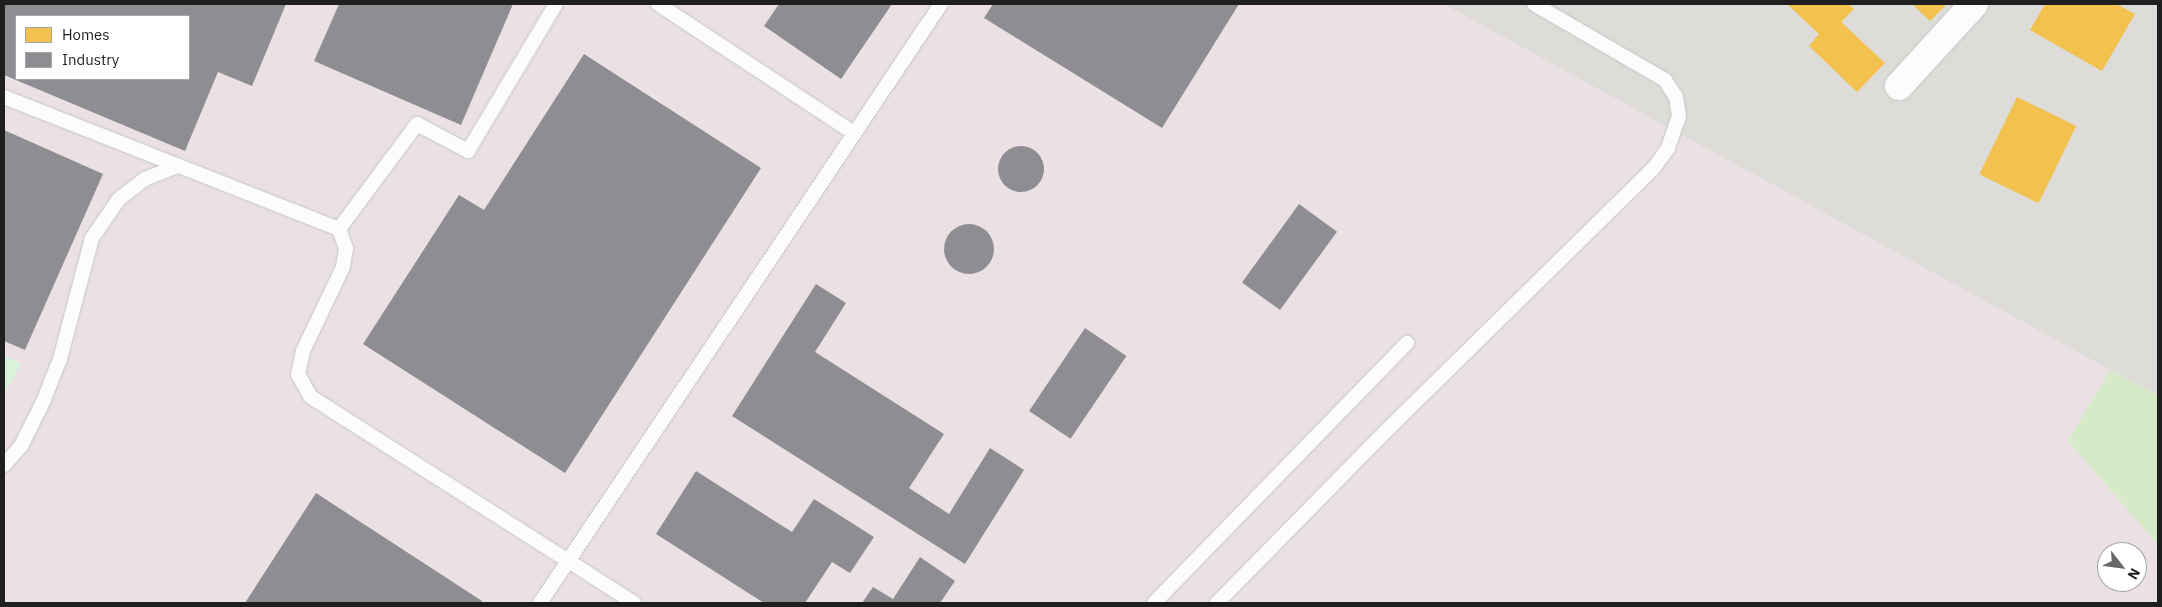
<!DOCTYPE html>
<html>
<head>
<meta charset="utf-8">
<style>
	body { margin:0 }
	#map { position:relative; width:2162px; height:607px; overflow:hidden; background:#eeede8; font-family:"IBM Plex Sans",sans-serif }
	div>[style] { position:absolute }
	.residential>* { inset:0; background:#dddcd9 }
	.industrial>* { inset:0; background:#ebe1e5 }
	.grass>* { inset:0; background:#d6eac8 }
	.park>* { inset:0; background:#d7f3da }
	.homes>* { inset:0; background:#f2c14e; transform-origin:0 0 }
	.industry>* { inset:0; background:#8d8d92; transform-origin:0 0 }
	.round { border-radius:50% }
	.roads { filter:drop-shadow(0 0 1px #c6c6c4) drop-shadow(0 0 1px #c6c6c4) }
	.lane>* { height:14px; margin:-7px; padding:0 7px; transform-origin:7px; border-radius:7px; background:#fcfcfc }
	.street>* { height:28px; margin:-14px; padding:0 14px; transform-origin:14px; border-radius:14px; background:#fcfcfc }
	span { translate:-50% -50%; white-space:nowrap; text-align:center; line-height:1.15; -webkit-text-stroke:5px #fff; paint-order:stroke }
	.frame { position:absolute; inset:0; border:5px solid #1f1f1f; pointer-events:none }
	.legend { position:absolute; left:15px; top:15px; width:175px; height:65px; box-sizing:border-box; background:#fff; border:1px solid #a5a5a5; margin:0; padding:6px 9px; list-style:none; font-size:15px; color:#1f1f1f }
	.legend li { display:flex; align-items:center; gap:10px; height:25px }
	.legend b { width:25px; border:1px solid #a5a5a5 }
	.north { position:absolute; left:2097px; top:542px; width:50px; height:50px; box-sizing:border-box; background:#fff; border:1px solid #a5a5a5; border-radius:50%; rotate:120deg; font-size:14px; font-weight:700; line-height:20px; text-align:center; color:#1f1f1f }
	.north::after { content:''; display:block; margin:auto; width:18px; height:22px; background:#676765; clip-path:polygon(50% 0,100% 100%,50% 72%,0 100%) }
</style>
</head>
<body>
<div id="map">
	<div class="residential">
		<div style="clip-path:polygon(1443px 4px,2158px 4px,2158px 396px,2110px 370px)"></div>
	</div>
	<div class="industrial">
		<div style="clip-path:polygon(evenodd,4px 4px,1443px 4px,2158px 396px,2158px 603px,4px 603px,4px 4px,16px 16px,189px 16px,189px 79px,16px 79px,16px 16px,4px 4px,2107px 552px,2137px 552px,2137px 582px,2107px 582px,2107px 552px)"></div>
	</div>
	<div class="grass">
		<div style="clip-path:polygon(2110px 370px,2158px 396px,2158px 545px,2068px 441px)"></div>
	</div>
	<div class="park">
		<div style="clip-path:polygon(4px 356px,21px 363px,4px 395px)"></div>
	</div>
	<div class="homes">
		<div style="clip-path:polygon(1787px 4px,1848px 4px,1854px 9px,1841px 22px,1885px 63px,1857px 92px,1809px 46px,1819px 34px)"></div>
		<div style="clip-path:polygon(1912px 4px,1947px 4px,1930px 21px)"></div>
		<div style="clip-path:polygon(2045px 4px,2116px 4px,2135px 14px,2102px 71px,2030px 30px)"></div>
		<div style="left:2017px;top:97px;width:66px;height:86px;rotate:26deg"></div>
	</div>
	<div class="industry">
		<div style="clip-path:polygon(evenodd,4px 4px,286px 4px,252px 86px,218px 72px,185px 151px,4px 75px,4px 4px,16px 16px,189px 16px,189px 79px,16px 79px,16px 16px)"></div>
		<div style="clip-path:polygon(339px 4px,513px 4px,461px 125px,314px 61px)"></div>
		<div style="clip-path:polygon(779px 4px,892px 4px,841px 79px,764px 26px)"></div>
		<div style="clip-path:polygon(993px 4px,1239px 4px,1162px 128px,984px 18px)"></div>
		<div style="clip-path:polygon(584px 54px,761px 168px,565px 473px,363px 344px,459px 195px,484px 210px)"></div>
		<div style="clip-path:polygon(4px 130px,103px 174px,25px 350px,4px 341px)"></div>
		<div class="round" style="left:998px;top:146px;width:46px;height:46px"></div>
		<div style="left:1299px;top:204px;width:47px;height:97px;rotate:36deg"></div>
		<div class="round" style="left:944px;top:224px;width:50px;height:50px"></div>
		<div style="clip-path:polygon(816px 284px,846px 303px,815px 352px,944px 434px,909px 488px,949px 514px,990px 448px,1024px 470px,965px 564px,732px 416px)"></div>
		<div style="left:1085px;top:328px;width:50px;height:100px;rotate:34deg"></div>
		<div style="clip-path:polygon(696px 471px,792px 532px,814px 499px,874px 537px,850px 573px,832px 562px,805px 603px,764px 603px,656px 534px)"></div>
		<div style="clip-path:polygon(316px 493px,482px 601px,481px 603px,245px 603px)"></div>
		<div style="clip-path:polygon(920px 557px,955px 581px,940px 603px,862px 603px,873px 587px,893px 599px)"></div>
	</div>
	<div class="roads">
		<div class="lane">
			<div style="left:658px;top:4px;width:235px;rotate:33.4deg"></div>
			<div style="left:4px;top:97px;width:360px;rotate:21.5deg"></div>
			<div style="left:339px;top:229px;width:131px;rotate:-53.4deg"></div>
			<div style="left:417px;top:124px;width:58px;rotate:27.9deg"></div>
			<div style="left:468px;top:151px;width:171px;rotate:-59.1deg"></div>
			<div style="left:339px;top:229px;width:20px;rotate:70deg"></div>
			<div style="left:346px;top:248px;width:19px;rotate:99deg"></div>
			<div style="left:343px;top:267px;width:93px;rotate:115.5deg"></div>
			<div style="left:303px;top:351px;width:24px;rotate:102deg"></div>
			<div style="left:298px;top:374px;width:26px;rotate:61deg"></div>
			<div style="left:311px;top:397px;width:383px;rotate:32.5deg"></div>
			<div style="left:4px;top:465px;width:25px;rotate:-48deg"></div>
			<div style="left:21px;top:446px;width:49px;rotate:-63.4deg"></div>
			<div style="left:43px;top:402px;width:46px;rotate:-68.4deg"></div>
			<div style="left:60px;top:359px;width:125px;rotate:-75.2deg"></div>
			<div style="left:92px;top:238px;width:47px;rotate:-55.3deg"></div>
			<div style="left:119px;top:199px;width:33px;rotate:-38deg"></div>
			<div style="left:145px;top:179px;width:35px;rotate:-22deg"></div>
			<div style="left:540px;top:603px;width:721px;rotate:-56.2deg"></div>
			<div style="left:1154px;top:603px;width:363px;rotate:-45.8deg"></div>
			<div style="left:1217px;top:603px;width:244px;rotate:-45.5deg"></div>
			<div style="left:1388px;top:429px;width:371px;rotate:-44.5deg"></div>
			<div style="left:1653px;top:169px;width:26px;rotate:-54deg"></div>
			<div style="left:1668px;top:148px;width:34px;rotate:-71deg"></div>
			<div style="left:1679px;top:116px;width:19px;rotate:-99deg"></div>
			<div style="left:1676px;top:97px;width:20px;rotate:-123deg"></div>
			<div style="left:1665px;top:80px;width:151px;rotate:-149.9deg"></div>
		</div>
		<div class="street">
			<div style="left:1899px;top:86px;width:111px;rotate:-47.6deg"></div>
		</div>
	</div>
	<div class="frame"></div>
	<ul class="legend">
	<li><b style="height:14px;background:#f2c14e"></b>Homes</li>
	<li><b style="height:14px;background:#8d8d92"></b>Industry</li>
	</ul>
	<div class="north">N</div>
</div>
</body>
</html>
